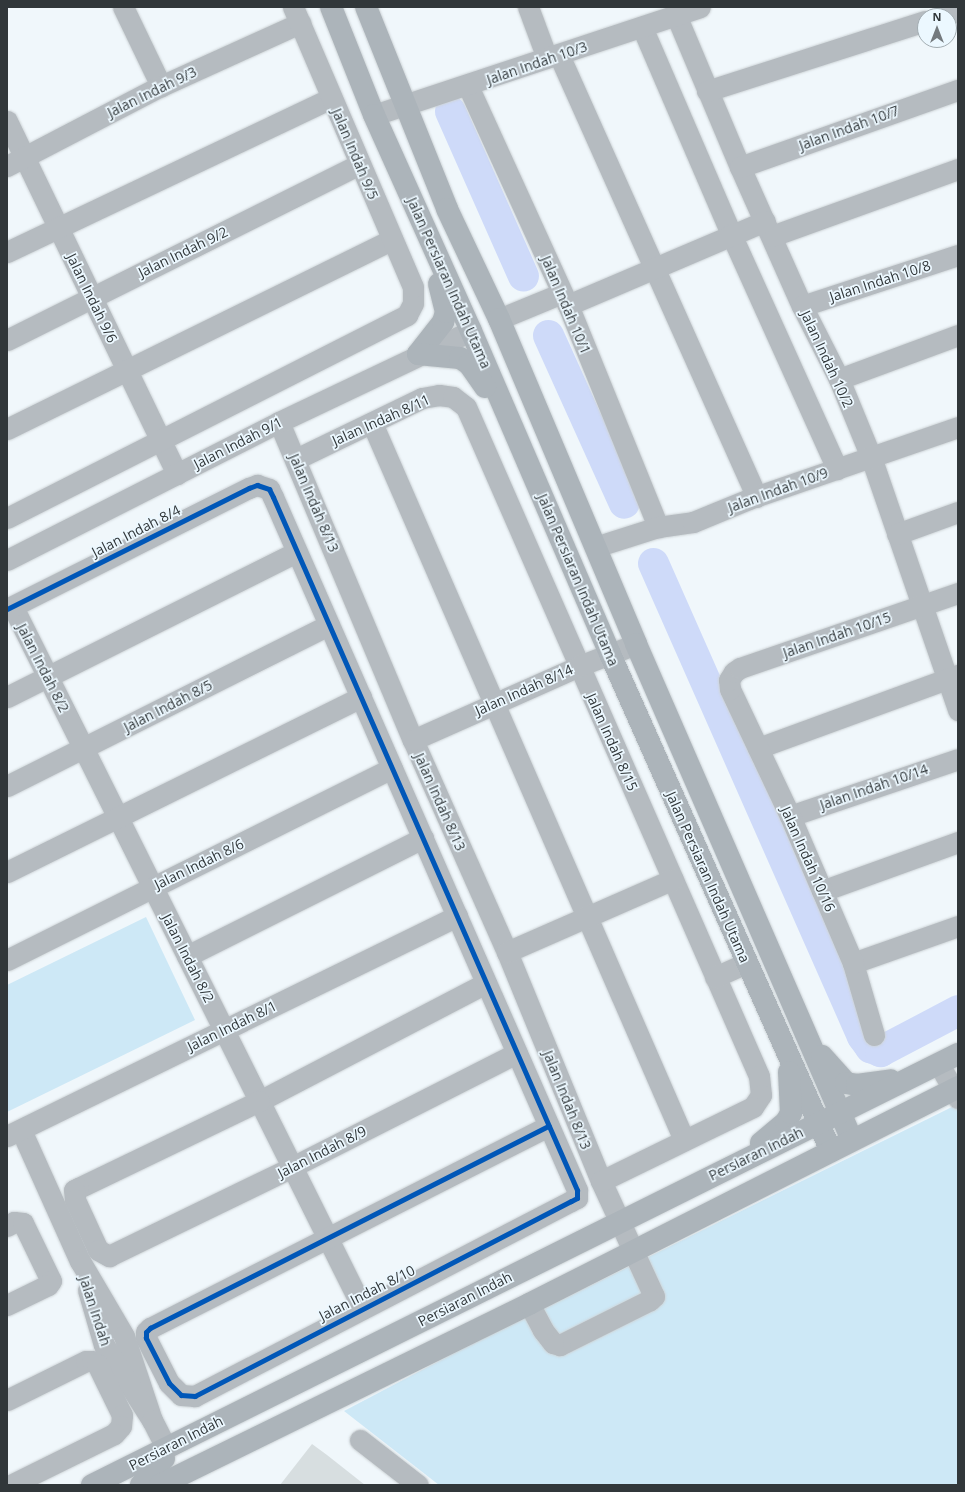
<!DOCTYPE html>
<html>
<head>
<meta charset="utf-8">
<style>
	body { margin:0 }
	#map { position:relative; width:965px; height:1492px; overflow:hidden; background:#f0f7fb; font-family:"Open Sans",sans-serif }
	div>[style] { position:absolute }
	.green>* { inset:0; background:#cde8f6 }
	.river>* { height:31px; margin:-15.5px; padding:0 15.5px; transform-origin:15.5px; border-radius:15.5px; background:#cedaf9 }
	.building>* { inset:0; background:#d7dee0 }
	.roads { filter:drop-shadow(0 0 1px #ced4d7) drop-shadow(0 0 1px #ced4d7) }
	.minor>* { height:21px; margin:-10.5px; padding:0 10.5px; transform-origin:10.5px; border-radius:10.5px; background:#b5bbc0 }
	.major>* { height:22px; margin:-11px; padding:0 11px; transform-origin:11px; border-radius:11px; background:#acb4ba }
	.cycleway>* { height:5px; margin:-2.5px; padding:0 2.5px; transform-origin:2.5px; border-radius:2.5px; background:#0057b8 }
	span { translate:-50% -50%; white-space:nowrap; text-align:center; line-height:1.15; -webkit-text-stroke:3.5px #ecf8ff; paint-order:stroke }
	.street-label { font-size:14px; color:#31373a }
	.frame { position:absolute; inset:0; border:8px solid #31373a; pointer-events:none }
	.north { position:absolute; left:917px; top:8px; width:40px; height:40px; box-sizing:border-box; background:#ecf8ff; border:1px solid #a1abb0; border-radius:50%; rotate:0deg; font-size:11px; font-weight:700; line-height:16px; text-align:center; color:#31373a }
	.north::after { content:''; display:block; margin:auto; width:14px; height:18px; background:#747a7e; clip-path:polygon(50% 0,100% 100%,50% 72%,0 100%) }
</style>
</head>
<body>
<div id="map">
	<div class="green">
		<div style="clip-path:polygon(146px 917px,195px 1020px,7px 1112px,7px 985px)"></div>
		<div style="clip-path:polygon(958px 1104px,957px 1485px,439px 1485px,344px 1411px,458px 1351px)"></div>
	</div>
	<div class="river">
		<div style="left:450px;top:111px;width:180px;rotate:66.1deg"></div>
		<div style="left:548px;top:335px;width:184px;rotate:65.7deg"></div>
		<div style="left:653px;top:563px;width:517px;rotate:66.16deg"></div>
		<div style="left:862px;top:1036px;width:14px;rotate:54deg"></div>
		<div style="left:870px;top:1047px;width:11px;rotate:22deg"></div>
		<div style="left:880px;top:1051px;width:88px;rotate:-27.7deg"></div>
	</div>
	<div class="building">
		<div style="clip-path:polygon(312px 1444px,327px 1455px,365px 1485px,280px 1485px)"></div>
	</div>
	<div class="roads">
		<div class="minor">
			<div style="left:123px;top:7px;width:88px;rotate:64.3deg"></div>
			<div style="left:528px;top:7px;width:54px;rotate:69.6deg"></div>
			<div style="left:676px;top:15px;width:165px;rotate:67.2deg"></div>
			<div style="left:740px;top:167px;width:152px;rotate:66deg"></div>
			<div style="left:802px;top:306px;width:82px;rotate:63.1deg"></div>
			<div style="left:839px;top:379px;width:84px;rotate:67.7deg"></div>
			<div style="left:871px;top:457px;width:268px;rotate:71deg"></div>
			<div style="left:942px;top:16px;width:17px;rotate:-17deg"></div>
			<div style="left:642px;top:27px;width:225px;rotate:66.7deg"></div>
			<div style="left:731px;top:234px;width:258px;rotate:65.7deg"></div>
			<div style="left:559px;top:55px;width:484px;rotate:65.9deg"></div>
			<div style="left:468px;top:86px;width:241px;rotate:65.5deg"></div>
			<div style="left:568px;top:305px;width:240px;rotate:67.9deg"></div>
			<div style="left:707px;top:91px;width:229px;rotate:-17.8deg"></div>
			<div style="left:374px;top:115px;width:343px;rotate:-18.3deg"></div>
			<div style="left:7px;top:121px;width:392px;rotate:64.3deg"></div>
			<div style="left:7px;top:166px;width:174px;rotate:-27.5deg"></div>
			<div style="left:161px;top:86px;width:153px;rotate:-24.4deg"></div>
			<div style="left:740px;top:167px;width:231px;rotate:-19.5deg"></div>
			<div style="left:772px;top:236px;width:198px;rotate:-19.8deg"></div>
			<div style="left:7px;top:252px;width:359px;rotate:-25.4deg"></div>
			<div style="left:568px;top:305px;width:214px;rotate:-23.1deg"></div>
			<div style="left:802px;top:306px;width:164px;rotate:-18.1deg"></div>
			<div style="left:499px;top:319px;width:68px;rotate:-22.4deg"></div>
			<div style="left:7px;top:340px;width:394px;rotate:-26.5deg"></div>
			<div style="left:839px;top:379px;width:127px;rotate:-20.3deg"></div>
			<div style="left:279px;top:422px;width:345px;rotate:67.2deg"></div>
			<div style="left:413px;top:740px;width:232px;rotate:66.1deg"></div>
			<div style="left:507px;top:952px;width:248px;rotate:67.7deg"></div>
			<div style="left:601px;top:1181px;width:127px;rotate:65.3deg"></div>
			<div style="left:654px;top:1296px;width:6px;rotate:135deg"></div>
			<div style="left:650px;top:1300px;width:101px;rotate:153.4deg"></div>
			<div style="left:560px;top:1345px;width:7px;rotate:-164deg"></div>
			<div style="left:553px;top:1343px;width:16px;rotate:-128deg"></div>
			<div style="left:543px;top:1330px;width:30px;rotate:-118deg"></div>
			<div style="left:372px;top:423px;width:782px;rotate:66.48deg"></div>
			<div style="left:7px;top:429px;width:428px;rotate:-26.2deg"></div>
			<div style="left:296px;top:459px;width:140px;rotate:-25.8deg"></div>
			<div style="left:422px;top:398px;width:17px;rotate:-10deg"></div>
			<div style="left:439px;top:395px;width:14px;rotate:8deg"></div>
			<div style="left:453px;top:397px;width:16px;rotate:38deg"></div>
			<div style="left:466px;top:407px;width:730px;rotate:66.35deg"></div>
			<div style="left:759px;top:1076px;width:19px;rotate:84deg"></div>
			<div style="left:761px;top:1095px;width:14px;rotate:124deg"></div>
			<div style="left:753px;top:1107px;width:169px;rotate:154deg"></div>
			<div style="left:7px;top:518px;width:449px;rotate:-26.9deg"></div>
			<div style="left:407px;top:315px;width:13px;rotate:-63deg"></div>
			<div style="left:413px;top:303px;width:16px;rotate:-90deg"></div>
			<div style="left:413px;top:287px;width:305px;rotate:-113.2deg"></div>
			<div style="left:897px;top:534px;width:65px;rotate:-19.8deg"></div>
			<div style="left:595px;top:547px;width:66px;rotate:-17.6deg"></div>
			<div style="left:658px;top:527px;width:35px;rotate:-8deg"></div>
			<div style="left:693px;top:522px;width:61px;rotate:-22.3deg"></div>
			<div style="left:749px;top:499px;width:221px;rotate:-19deg"></div>
			<div style="left:7px;top:560px;width:305px;rotate:-26.9deg"></div>
			<div style="left:279px;top:422px;width:212px;rotate:-25.4deg"></div>
			<div style="left:13px;top:607px;width:784px;rotate:63.5deg"></div>
			<div style="left:7px;top:609px;width:271px;rotate:-26.6deg"></div>
			<div style="left:249px;top:488px;width:9px;rotate:-21deg"></div>
			<div style="left:257px;top:485px;width:13px;rotate:18deg"></div>
			<div style="left:269px;top:489px;width:9px;rotate:63deg"></div>
			<div style="left:273px;top:497px;width:757px;rotate:66.31deg"></div>
			<div style="left:577px;top:1190px;width:8px;rotate:90deg"></div>
			<div style="left:577px;top:1198px;width:7px;rotate:153deg"></div>
			<div style="left:571px;top:1201px;width:424px;rotate:152.6deg"></div>
			<div style="left:195px;top:1396px;width:14px;rotate:-176deg"></div>
			<div style="left:181px;top:1395px;width:17px;rotate:-135deg"></div>
			<div style="left:169px;top:1383px;width:51px;rotate:-117.1deg"></div>
			<div style="left:146px;top:1338px;width:6px;rotate:-90deg"></div>
			<div style="left:146px;top:1332px;width:6px;rotate:-45deg"></div>
			<div style="left:150px;top:1328px;width:447px;rotate:-26.9deg"></div>
			<div style="left:7px;top:697px;width:324px;rotate:-26.6deg"></div>
			<div style="left:413px;top:740px;width:182px;rotate:-24deg"></div>
			<div style="left:579px;top:666px;width:61px;rotate:-21.1deg"></div>
			<div style="left:758px;top:748px;width:213px;rotate:-20.1deg"></div>
			<div style="left:7px;top:786px;width:360px;rotate:-26.6deg"></div>
			<div style="left:790px;top:816px;width:177px;rotate:-18.7deg"></div>
			<div style="left:7px;top:872px;width:395px;rotate:-26.3deg"></div>
			<div style="left:822px;top:891px;width:145px;rotate:-19.8deg"></div>
			<div style="left:507px;top:952px;width:181px;rotate:-23.7deg"></div>
			<div style="left:187px;top:956px;width:264px;rotate:-26.6deg"></div>
			<div style="left:7px;top:960px;width:430px;rotate:-26.5deg"></div>
			<div style="left:853px;top:963px;width:111px;rotate:-19.4deg"></div>
			<div style="left:715px;top:977px;width:34px;rotate:-24deg"></div>
			<div style="left:486px;top:983px;width:256px;rotate:152.5deg"></div>
			<div style="left:259px;top:1101px;width:201px;rotate:154.3deg"></div>
			<div style="left:78px;top:1188px;width:4px;rotate:153deg"></div>
			<div style="left:74px;top:1190px;width:10px;rotate:84deg"></div>
			<div style="left:75px;top:1200px;width:55px;rotate:65.3deg"></div>
			<div style="left:98px;top:1250px;width:13px;rotate:29deg"></div>
			<div style="left:109px;top:1256px;width:203px;rotate:-25.9deg"></div>
			<div style="left:292px;top:1167px;width:252px;rotate:-26.9deg"></div>
			<div style="left:874px;top:1035px;width:75px;rotate:-106.3deg"></div>
			<div style="left:853px;top:963px;width:160px;rotate:-113.2deg"></div>
			<div style="left:790px;top:816px;width:140px;rotate:-115.3deg"></div>
			<div style="left:730px;top:689px;width:9px;rotate:-96deg"></div>
			<div style="left:729px;top:680px;width:9px;rotate:-58deg"></div>
			<div style="left:734px;top:672px;width:7px;rotate:-34deg"></div>
			<div style="left:740px;top:668px;width:231px;rotate:-19deg"></div>
			<div style="left:939px;top:1064px;width:39px;rotate:61deg"></div>
			<div style="left:21px;top:1130px;width:144px;rotate:65.8deg"></div>
			<div style="left:80px;top:1261px;width:87px;rotate:59.6deg"></div>
			<div style="left:124px;top:1336px;width:89px;rotate:71.6deg"></div>
			<div style="left:7px;top:1136px;width:501px;rotate:-26.05deg"></div>
			<div style="left:7px;top:1226px;width:8px;rotate:-30deg"></div>
			<div style="left:14px;top:1222px;width:9px;rotate:6deg"></div>
			<div style="left:23px;top:1223px;width:64px;rotate:64.2deg"></div>
			<div style="left:51px;top:1281px;width:5px;rotate:127deg"></div>
			<div style="left:48px;top:1285px;width:46px;rotate:154deg"></div>
			<div style="left:88px;top:1290px;width:57px;rotate:73.8deg"></div>
			<div style="left:104px;top:1345px;width:89px;rotate:57.4deg"></div>
			<div style="left:152px;top:1420px;width:31px;rotate:63deg"></div>
			<div style="left:7px;top:1400px;width:88px;rotate:-26.3deg"></div>
			<div style="left:86px;top:1361px;width:6px"></div>
			<div style="left:92px;top:1361px;width:6px;rotate:31deg"></div>
			<div style="left:97px;top:1364px;width:57px;rotate:63.9deg"></div>
			<div style="left:122px;top:1415px;width:11px;rotate:95deg"></div>
			<div style="left:121px;top:1426px;width:11px;rotate:131deg"></div>
			<div style="left:114px;top:1434px;width:115px;rotate:153.7deg"></div>
			<div style="left:360px;top:1440px;width:73px;rotate:37.8deg"></div>
		</div>
		<div class="major">
			<div style="left:331px;top:7px;width:116px;rotate:68.3deg"></div>
			<div style="left:374px;top:115px;width:237px;rotate:65.8deg"></div>
			<div style="left:471px;top:331px;width:352px;rotate:66.7deg"></div>
			<div style="left:610px;top:654px;width:544px;rotate:66.03deg"></div>
			<div style="left:366px;top:7px;width:218px;rotate:68.1deg"></div>
			<div style="left:447px;top:209px;width:122px;rotate:64.7deg"></div>
			<div style="left:499px;top:319px;width:353px;rotate:67.1deg"></div>
			<div style="left:636px;top:644px;width:541px;rotate:66.47deg"></div>
			<div style="left:418px;top:354px;width:41px;rotate:-52deg"></div>
			<div style="left:443px;top:322px;width:10px;rotate:-73deg"></div>
			<div style="left:446px;top:312px;width:29px;rotate:-104deg"></div>
			<div style="left:418px;top:354px;width:42px;rotate:5.4deg"></div>
			<div style="left:460px;top:358px;width:11px;rotate:34deg"></div>
			<div style="left:469px;top:364px;width:28px;rotate:55deg"></div>
			<div style="left:822px;top:1056px;width:36px;rotate:48deg"></div>
			<div style="left:846px;top:1083px;width:11px;rotate:10deg"></div>
			<div style="left:857px;top:1085px;width:34px;rotate:-8deg"></div>
			<div style="left:761px;top:1143px;width:33px;rotate:-40deg"></div>
			<div style="left:786px;top:1122px;width:10px;rotate:-61deg"></div>
			<div style="left:791px;top:1113px;width:41px;rotate:-92.8deg"></div>
			<div style="left:92px;top:1485px;width:967px;rotate:-26.46deg"></div>
			<div style="left:141px;top:1485px;width:35px;rotate:-49deg"></div>
			<div style="left:160px;top:1485px;width:411px;rotate:-26.1deg"></div>
			<div style="left:529px;top:1304px;width:481px;rotate:-26.8deg"></div>
		</div>
	</div>
	<div class="cycleway">
		<div style="left:7px;top:609px;width:271px;rotate:-26.6deg"></div>
		<div style="left:249px;top:488px;width:9px;rotate:-21deg"></div>
		<div style="left:257px;top:485px;width:13px;rotate:18deg"></div>
		<div style="left:269px;top:489px;width:9px;rotate:63deg"></div>
		<div style="left:273px;top:497px;width:757px;rotate:66.31deg"></div>
		<div style="left:577px;top:1190px;width:8px;rotate:90deg"></div>
		<div style="left:577px;top:1198px;width:7px;rotate:153deg"></div>
		<div style="left:571px;top:1201px;width:424px;rotate:152.6deg"></div>
		<div style="left:195px;top:1396px;width:14px;rotate:-176deg"></div>
		<div style="left:181px;top:1395px;width:17px;rotate:-135deg"></div>
		<div style="left:169px;top:1383px;width:51px;rotate:-117.1deg"></div>
		<div style="left:146px;top:1338px;width:6px;rotate:-90deg"></div>
		<div style="left:146px;top:1332px;width:6px;rotate:-45deg"></div>
		<div style="left:150px;top:1328px;width:447px;rotate:-26.9deg"></div>
	</div>
	<div class="street-label">
		<span style="left:537px;top:63px;rotate:-19deg">Jalan Indah 10/3</span>
		<span style="left:152px;top:92px;rotate:-26deg">Jalan Indah 9/3</span>
		<span style="left:849px;top:128px;rotate:-20deg">Jalan Indah 10/7</span>
		<span style="left:355px;top:154px;rotate:67deg">Jalan Indah 9/5</span>
		<span style="left:183px;top:252px;rotate:-26deg">Jalan Indah 9/2</span>
		<span style="left:880px;top:281px;rotate:-18deg">Jalan Indah 10/8</span>
		<span style="left:449px;top:283px;rotate:66deg">Jalan Persiaran Indah Utama</span>
		<span style="left:92px;top:298px;rotate:64deg">Jalan Indah 9/6</span>
		<span style="left:566px;top:305px;rotate:67deg">Jalan Indah 10/1</span>
		<span style="left:827px;top:359px;rotate:65deg">Jalan Indah 10/2</span>
		<span style="left:381px;top:420px;rotate:-24deg">Jalan Indah 8/11</span>
		<span style="left:238px;top:443px;rotate:-27deg">Jalan Indah 9/1</span>
		<span style="left:778px;top:490px;rotate:-20deg">Jalan Indah 10/9</span>
		<span style="left:314px;top:503px;rotate:67deg">Jalan Indah 8/13</span>
		<span style="left:136px;top:531px;rotate:-27deg">Jalan Indah 8/4</span>
		<span style="left:578px;top:580px;rotate:67deg">Jalan Persiaran Indah Utama</span>
		<span style="left:837px;top:635px;rotate:-19deg">Jalan Indah 10/15</span>
		<span style="left:43px;top:668px;rotate:63deg">Jalan Indah 8/2</span>
		<span style="left:524px;top:690px;rotate:-24deg">Jalan Indah 8/14</span>
		<span style="left:168px;top:706px;rotate:-27deg">Jalan Indah 8/5</span>
		<span style="left:612px;top:742px;rotate:66deg">Jalan Indah 8/15</span>
		<span style="left:874px;top:787px;rotate:-19deg">Jalan Indah 10/14</span>
		<span style="left:440px;top:802px;rotate:66deg">Jalan Indah 8/13</span>
		<span style="left:808px;top:859px;rotate:66deg">Jalan Indah 10/16</span>
		<span style="left:199px;top:864px;rotate:-26deg">Jalan Indah 8/6</span>
		<span style="left:708px;top:877px;rotate:66deg">Jalan Persiaran Indah Utama</span>
		<span style="left:188px;top:958px;rotate:63deg">Jalan Indah 8/2</span>
		<span style="left:232px;top:1026px;rotate:-26deg">Jalan Indah 8/1</span>
		<span style="left:567px;top:1100px;rotate:68deg">Jalan Indah 8/13</span>
		<span style="left:322px;top:1152px;rotate:-27deg">Jalan Indah 8/9</span>
		<span style="left:756px;top:1154px;rotate:-26deg">Persiaran Indah</span>
		<span style="left:367px;top:1293px;rotate:-27deg">Jalan Indah 8/10</span>
		<span style="left:465px;top:1299px;rotate:-27deg">Persiaran Indah</span>
		<span style="left:95px;top:1311px;rotate:72deg">Jalan Indah</span>
		<span style="left:176px;top:1443px;rotate:-27deg">Persiaran Indah</span>
	</div>
	<div class="frame"></div>
	<div class="north">N</div>
</div>
</body>
</html>
